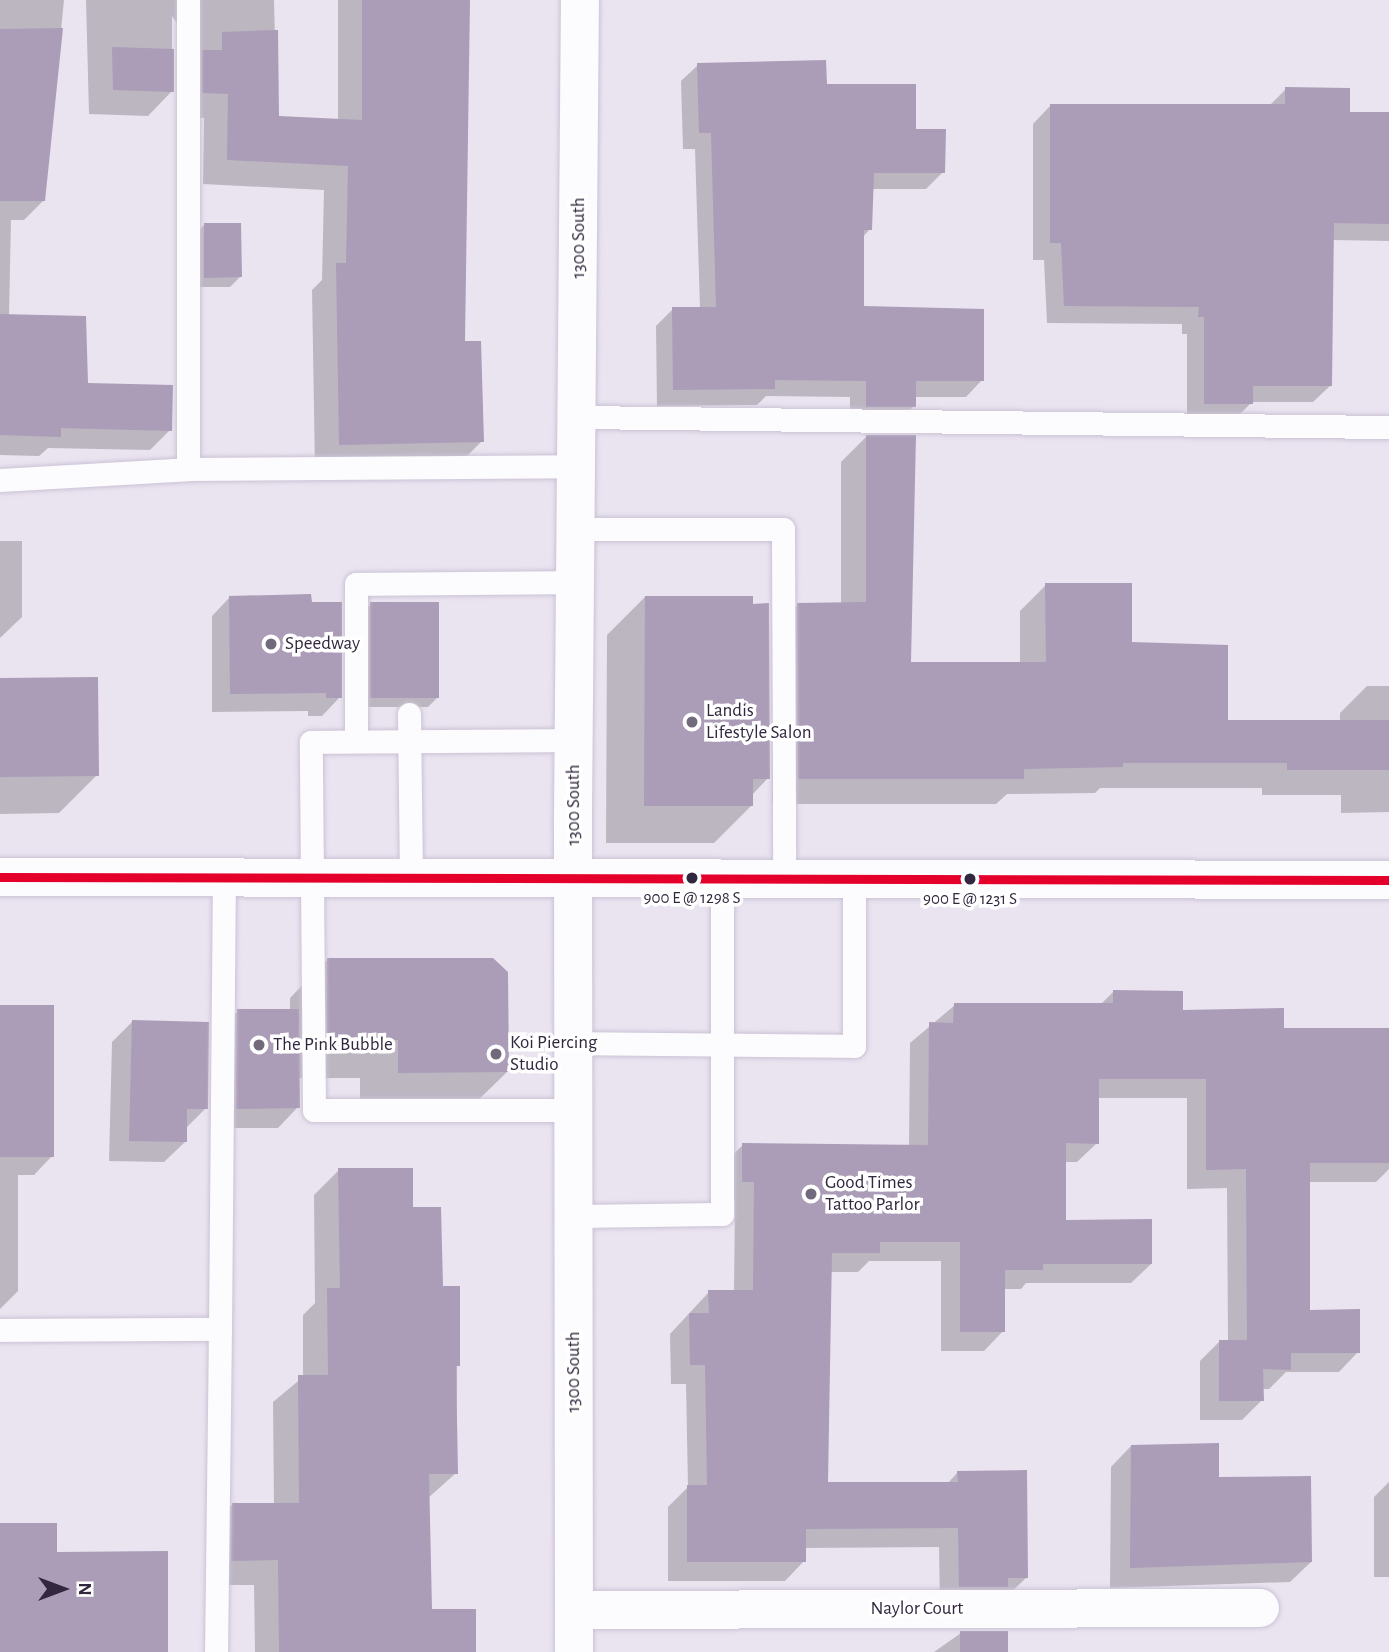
<!DOCTYPE html>
<style>
body{margin:0}
#map{position:relative;width:1389px;height:1652px;overflow:hidden;background:#eae4f1;font-family:"Alegreya Sans",sans-serif}
div>[style]{position:absolute}
.shadow>*{inset:0;background:#0003}
.building>*{inset:0;background:#ab9cb7}
.roads{filter:drop-shadow(0 0 2px #cbc2d4) drop-shadow(0 0 2px #cbc2d4)}
.lane>*{height:23px;margin:-11.5px;padding:0 11.5px;transform-origin:11.5px;border-radius:11.5px;background:#fcfbfd}
.street>*{height:38px;margin:-19px;padding:0 19px;transform-origin:19px;border-radius:19px;background:#fcfbfd}
.secondary>*{height:38px;margin:-19px;padding:0 19px;transform-origin:19px;border-radius:19px;background:#fcfbfd}
.bus-1>*{height:9px;margin:-4.5px;padding:0 4.5px;transform-origin:4.5px;border-radius:4.5px;background:#e4002b}
.dots>*{width:19px;height:19px;translate:-50% -50%;box-sizing:border-box;border:4px solid #fff;border-radius:50%}
span{translate:-50% -50%;white-space:nowrap;text-align:center;line-height:1.15;-webkit-text-stroke:7px #fff;paint-order:stroke}
.bus-label{font-size:17px;color:#32273e}
.street-label{font-size:19px;color:#32273e}
.poi-label{font-size:19px;color:#32273e}
.left{translate:0 -50%;text-align:left}
.north{position:absolute;left:28px;top:1554px;width:70px;height:70px;-webkit-text-stroke:5px #fff;paint-order:stroke;rotate:90deg;font-size:19px;font-weight:700;line-height:28px;text-align:center;color:#32273e}
.north::after{content:'';display:block;margin:auto;width:24px;height:32px;background:#32273e;clip-path:polygon(50% 0,100% 100%,50% 72%,0 100%)}
</style>
<div id="map">
<div class="shadow">
<i style="clip-path:polygon(0 0,64px 0,44px 200px,24px 220px,11px 220px,9px 316px,86px 385px,170px 430px,150px 450px,48px 448px,39px 456px,0 455px)"></i>
<i style="clip-path:polygon(86px 0,274px 0,277px 117px,338px 121px,338px 0,468px 0,463px 343px,482px 441px,457px 466px,315px 469px,312px 290px,322px 280px,324px 190px,203px 184px,204px 118px,178px 117px,178px 25px,172px 16px,172px 91px,148px 116px,89px 114px)"></i>
<i style="clip-path:polygon(698px 65px,825px 86px,915px 130px,943px 172px,926px 189px,872px 189px,870px 229px,862px 238px,862px 308px,982px 380px,966px 397px,914px 397px,914px 406px,897px 423px,850px 423px,850px 397px,766px 396px,757px 405px,657px 406px,656px 326px,673px 309px,700px 309px,695px 149px,683px 149px,681px 81px)"></i>
<i style="clip-path:polygon(1286px 89px,1348px 114px,1389px 114px,1389px 241px,1332px 240px,1331px 385px,1313px 402px,1252px 402px,1233px 421px,1187px 421px,1187px 334px,1182px 334px,1182px 324px,1047px 323px,1044px 260px,1033px 260px,1033px 124px,1050px 106px,1269px 106px)"></i>
<i style="clip-path:polygon(204px 225px,240px 277px,230px 287px,194px 287px,194px 235px)"></i>
<i style="clip-path:polygon(867px 436px,910px 664px,1020px 664px,1020px 611px,1046px 585px,1130px 644px,1226px 721px,1340px 721px,1340px 713px,1367px 686px,1389px 686px,1389px 812px,1341px 813px,1341px 795px,1262px 795px,1262px 788px,1100px 788px,1095px 793px,1007px 794px,996px 804px,772px 804px,772px 631px,798px 605px,841px 604px,841px 462px)"></i>
<i style="clip-path:polygon(0 541px,22px 541px,22px 617px,0 638px)"></i>
<i style="clip-path:polygon(230px 597px,340px 697px,322px 716px,308px 716px,308px 711px,212px 712px,212px 616px)"></i>
<i style="clip-path:polygon(645px 597px,768px 778px,752px 795px,752px 805px,714px 843px,606px 843px,607px 635px)"></i>
<i style="clip-path:polygon(371px 604px,438px 697px,428px 707px,361px 707px,361px 614px)"></i>
<i style="clip-path:polygon(0 680px,97px 775px,59px 813px,0 814px)"></i>
<i style="clip-path:polygon(327px 960px,507px 1072px,469px 1109px,360px 1110px,360px 1078px,298px 1078px,298px 1107px,278px 1128px,216px 1128px,217px 1032px,238px 1011px,290px 1010px,290px 998px)"></i>
<i style="clip-path:polygon(1114px 991px,1181px 1011px,1282px 1030px,1389px 1030px,1389px 1169px,1376px 1182px,1308px 1182px,1308px 1311px,1358px 1352px,1339px 1372px,1286px 1372px,1269px 1389px,1262px 1389px,1262px 1400px,1242px 1420px,1200px 1420px,1200px 1361px,1220px 1341px,1228px 1341px,1227px 1188px,1187px 1189px,1187px 1098px,1097px 1098px,1097px 1143px,1077px 1162px,1064px 1162px,1064px 1222px,1151px 1264px,1131px 1283px,1026px 1283px,1021px 1289px,1003px 1289px,1003px 1331px,984px 1351px,941px 1351px,941px 1261px,869px 1261px,858px 1272px,830px 1272px,826px 1484px,947px 1484px,958px 1472px,1026px 1578px,1006px 1597px,940px 1606px,939px 1547px,804px 1548px,804px 1561px,785px 1581px,668px 1581px,668px 1507px,688px 1487px,686px 1384px,671px 1384px,670px 1334px,709px 1292px,734px 1292px,735px 1201px,723px 1201px,723px 1164px,743px 1145px,909px 1146px,910px 1043px,955px 1005px,1100px 1005px)"></i>
<i style="clip-path:polygon(0 1007px,52px 1156px,34px 1175px,18px 1175px,18px 1291px,0 1309px)"></i>
<i style="clip-path:polygon(132px 1022px,206px 1108px,185px 1129px,185px 1142px,164px 1162px,109px 1161px,112px 1042px)"></i>
<i style="clip-path:polygon(339px 1170px,411px 1208px,441px 1288px,458px 1288px,456px 1473px,428px 1498px,431px 1611px,474px 1652px,255px 1652px,254px 1585px,207px 1585px,207px 1530px,233px 1504px,274px 1505px,273px 1402px,303px 1377px,303px 1315px,315px 1303px,314px 1195px)"></i>
<i style="clip-path:polygon(1131px 1446px,1217px 1478px,1311px 1562px,1290px 1582px,1110px 1588px,1111px 1467px)"></i>
<i style="clip-path:polygon(1389px 1482px,1389px 1577px,1374px 1577px,1374px 1497px)"></i>
<i style="clip-path:polygon(961px 1633px,1006px 1652px,934px 1652px)"></i>
</div>
<div class="building">
<i style="clip-path:polygon(362px 0,470px 0,465px 341px,481px 341px,484px 442px,339px 445px,336px 263px,346px 263px,348px 166px,227px 160px,228px 94px,202px 93px,202px 50px,222px 50px,222px 32px,278px 30px,279px 116px,362px 120px)"></i>
<i style="clip-path:polygon(63px 28px,45px 201px,0 201px,0 29px)"></i>
<i style="clip-path:polygon(112px 47px,174px 49px,174px 92px,113px 90px)"></i>
<i style="clip-path:polygon(826px 60px,827px 84px,916px 84px,916px 129px,946px 129px,945px 173px,874px 173px,872px 230px,864px 230px,864px 306px,984px 309px,984px 381px,916px 381px,916px 407px,866px 407px,866px 381px,775px 380px,775px 389px,673px 390px,672px 307px,716px 307px,711px 133px,699px 133px,697px 63px)"></i>
<i style="clip-path:polygon(1285px 87px,1350px 88px,1350px 112px,1389px 112px,1389px 224px,1334px 223px,1332px 386px,1253px 386px,1253px 404px,1204px 404px,1204px 317px,1198px 317px,1199px 307px,1064px 306px,1061px 243px,1050px 243px,1050px 104px,1285px 104px)"></i>
<i style="clip-path:polygon(204px 223px,241px 223px,242px 277px,204px 278px)"></i>
<i style="clip-path:polygon(0 314px,86px 316px,88px 383px,173px 385px,172px 431px,61px 428px,61px 437px,0 435px)"></i>
<i style="clip-path:polygon(866px 435px,916px 435px,911px 662px,1046px 662px,1045px 583px,1132px 583px,1132px 642px,1228px 645px,1228px 720px,1389px 720px,1389px 770px,1287px 770px,1287px 763px,1123px 763px,1123px 767px,1024px 769px,1024px 779px,798px 779px,797px 603px,866px 602px)"></i>
<i style="clip-path:polygon(311px 594px,312px 602px,342px 602px,342px 698px,326px 698px,326px 693px,230px 694px,229px 596px)"></i>
<i style="clip-path:polygon(645px 596px,753px 596px,753px 604px,769px 603px,770px 779px,753px 779px,753px 806px,644px 806px)"></i>
<i style="clip-path:polygon(370px 602px,439px 602px,439px 698px,370px 698px)"></i>
<i style="clip-path:polygon(98px 677px,99px 776px,0 777px,0 678px)"></i>
<i style="clip-path:polygon(327px 958px,493px 958px,508px 972px,509px 1072px,398px 1073px,398px 1040px,327px 1041px)"></i>
<i style="clip-path:polygon(1113px 990px,1183px 991px,1183px 1010px,1284px 1008px,1284px 1028px,1389px 1028px,1389px 1163px,1310px 1163px,1310px 1310px,1360px 1309px,1360px 1353px,1291px 1353px,1291px 1370px,1263px 1369px,1264px 1401px,1219px 1401px,1219px 1340px,1247px 1340px,1246px 1169px,1206px 1170px,1206px 1079px,1099px 1079px,1099px 1144px,1066px 1143px,1066px 1220px,1152px 1219px,1152px 1264px,1043px 1264px,1043px 1270px,1005px 1270px,1005px 1332px,960px 1332px,960px 1242px,880px 1242px,880px 1253px,832px 1253px,828px 1482px,958px 1482px,957px 1471px,1027px 1470px,1028px 1578px,1008px 1578px,1008px 1587px,959px 1587px,958px 1528px,806px 1529px,806px 1562px,687px 1562px,687px 1485px,707px 1485px,705px 1365px,690px 1365px,689px 1313px,709px 1313px,708px 1290px,753px 1290px,754px 1182px,742px 1182px,742px 1143px,928px 1145px,929px 1022px,953px 1023px,954px 1003px,1113px 1003px)"></i>
<i style="clip-path:polygon(0 1005px,54px 1005px,54px 1157px,0 1157px)"></i>
<i style="clip-path:polygon(237px 1009px,299px 1009px,300px 1108px,236px 1109px)"></i>
<i style="clip-path:polygon(132px 1020px,209px 1022px,208px 1109px,187px 1109px,187px 1142px,129px 1141px)"></i>
<i style="clip-path:polygon(338px 1168px,413px 1168px,413px 1207px,441px 1207px,443px 1286px,460px 1286px,460px 1366px,456px 1366px,458px 1474px,429px 1474px,432px 1609px,476px 1609px,476px 1652px,279px 1652px,278px 1560px,231px 1561px,232px 1503px,299px 1503px,298px 1375px,328px 1375px,327px 1288px,340px 1288px)"></i>
<i style="clip-path:polygon(1219px 1443px,1219px 1477px,1311px 1476px,1312px 1562px,1130px 1568px,1131px 1445px)"></i>
<i style="clip-path:polygon(0 1523px,57px 1523px,57px 1552px,168px 1551px,168px 1652px,0 1652px)"></i>
<i style="clip-path:polygon(960px 1631px,1008px 1631px,1008px 1652px,960px 1652px)"></i>
</div>
<div class="roads">
<div class="lane">
<i style="left:578px;top:417px;width:811px;rotate:0.71deg"></i>
<i style="left:188px;top:469px;width:469px;rotate:-90deg"></i>
<i style="left:0;top:480px;width:188px;rotate:-3.3deg"></i>
<i style="left:188px;top:469px;width:390px;rotate:-0.4deg"></i>
<i style="left:577px;top:529px;width:206px"></i>
<i style="left:783px;top:529px;width:351px;rotate:89.8deg"></i>
<i style="left:409px;top:714px;width:162px;rotate:89.3deg"></i>
<i style="left:356px;top:741px;width:157px;rotate:-90deg"></i>
<i style="left:356px;top:584px;width:220px;rotate:-0.5deg"></i>
<i style="left:573px;top:1043px;width:281px;rotate:0.6deg"></i>
<i style="left:854px;top:1046px;width:166px;rotate:-90deg"></i>
<i style="left:573px;top:1110px;width:259px;rotate:180deg"></i>
<i style="left:314px;top:1110px;width:368px;rotate:-90.5deg"></i>
<i style="left:311px;top:742px;width:263px;rotate:-0.4deg"></i>
<i style="left:573px;top:1216px;width:149px;rotate:-0.8deg"></i>
<i style="left:722px;top:1214px;width:334px;rotate:-90deg"></i>
<i style="left:220px;top:1329px;width:452px;rotate:-89.5deg"></i>
<i style="left:0;top:1330px;width:220px;rotate:-0.3deg"></i>
<i style="left:220px;top:1329px;width:323px;rotate:90.7deg"></i>
</div>
<div class="street">
<i style="left:574px;top:1610px;width:686px;rotate:-0.17deg"></i>
</div>
<div class="secondary">
<i style="left:0;top:877px;width:1389px;rotate:0.12deg"></i>
<i style="left:574px;top:1652px;width:838px;rotate:-90.07deg"></i>
<i style="left:573px;top:814px;width:814px;rotate:-89.51deg"></i>
</div>
</div>
<div class="bus-1">
<i style="left:0;top:877px;width:1389px;rotate:0.12deg"></i>
</div>
<div class="dots">
<i style="left:271px;top:644px;background:#72697d"></i>
<i style="left:692px;top:722px;background:#72697d"></i>
<i style="left:692px;top:878px;background:#32273e"></i>
<i style="left:970px;top:879px;background:#32273e"></i>
<i style="left:259px;top:1045px;background:#72697d"></i>
<i style="left:496px;top:1054px;background:#72697d"></i>
<i style="left:811px;top:1194px;background:#72697d"></i>
</div>
<div class="bus-label">
<span style="left:692px;top:898px">900 E @ 1298 S</span>
<span style="left:970px;top:899px">900 E @ 1231 S</span>
</div>
<div class="street-label">
<span style="left:579px;top:238px;rotate:-90deg">1300 South</span>
<span style="left:574px;top:805px;rotate:-90deg">1300 South</span>
<span style="left:574px;top:1372px;rotate:-90deg">1300 South</span>
<span style="left:917px;top:1609px">Naylor Court</span>
</div>
<div class="poi-label">
<span class="left" style="left:285px;top:644px">Speedway</span>
<span class="left" style="left:706px;top:722px">Landis<br>Lifestyle Salon</span>
<span class="left" style="left:510px;top:1054px">Koi Piercing<br>Studio</span>
<span class="left" style="left:273px;top:1045px">The Pink Bubble</span>
<span class="left" style="left:825px;top:1194px">Good Times<br>Tattoo Parlor</span>
</div>
<div class="north">N</div>
</div>
